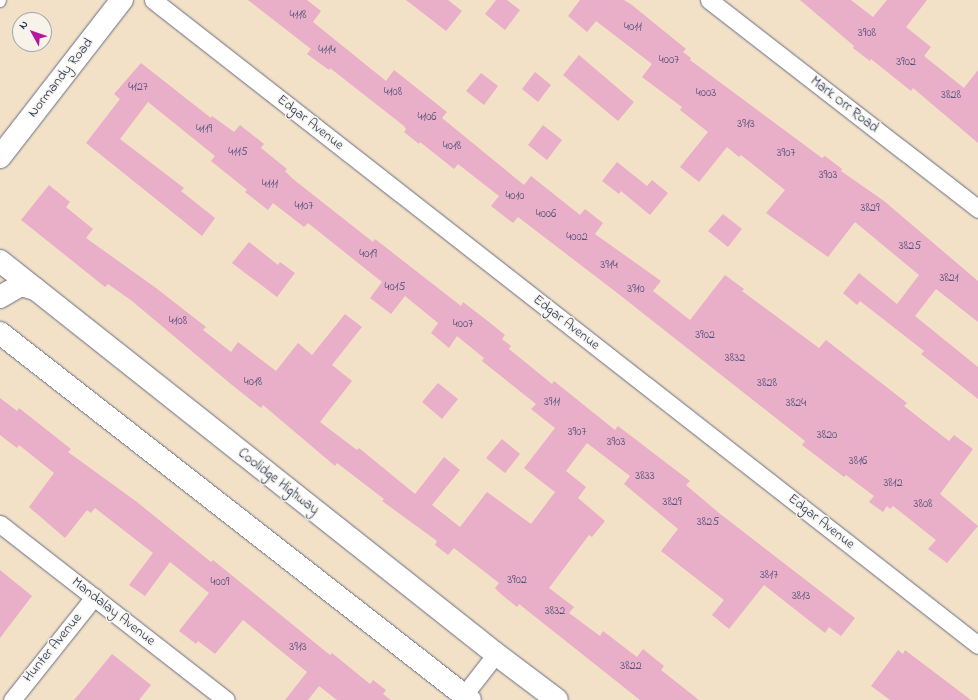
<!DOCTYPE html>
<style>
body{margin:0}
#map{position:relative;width:978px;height:700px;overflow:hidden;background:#f3e1c7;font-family:"Indie Flower",sans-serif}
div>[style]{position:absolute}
.building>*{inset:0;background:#e9aec8}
.roads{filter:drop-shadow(0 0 1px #676d83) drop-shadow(0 0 1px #676d83)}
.lane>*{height:9px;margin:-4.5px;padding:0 4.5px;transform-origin:4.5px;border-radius:4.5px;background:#fff}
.street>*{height:17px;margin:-8.5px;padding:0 8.5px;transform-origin:8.5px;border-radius:8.5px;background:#fff}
.secondary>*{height:22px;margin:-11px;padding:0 11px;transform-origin:11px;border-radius:11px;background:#fff}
span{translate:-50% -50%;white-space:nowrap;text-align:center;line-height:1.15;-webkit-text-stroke:3px #f7f3e8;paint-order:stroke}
.number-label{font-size:12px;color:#4e4f78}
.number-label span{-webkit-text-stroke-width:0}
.street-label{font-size:14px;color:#1b2f5e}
.north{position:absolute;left:12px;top:12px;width:40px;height:40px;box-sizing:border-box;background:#f7f3e8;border:1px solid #9fa5b1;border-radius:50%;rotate:310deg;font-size:11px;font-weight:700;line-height:16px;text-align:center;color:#1b2f5e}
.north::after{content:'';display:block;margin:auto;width:14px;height:18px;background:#b5179e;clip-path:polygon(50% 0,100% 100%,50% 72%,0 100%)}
</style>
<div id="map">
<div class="building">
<i style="clip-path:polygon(248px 0,307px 0,321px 11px,313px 22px,386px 81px,394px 70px,447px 112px,442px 118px,524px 185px,531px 176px,580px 215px,585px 209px,603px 223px,595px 234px,661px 281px,653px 291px,690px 320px,725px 275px,744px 289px,742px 291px,819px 348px,826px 340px,907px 403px,904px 406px,949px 441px,954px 435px,973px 449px,940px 494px,978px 526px,947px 563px,928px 549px,936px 540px,893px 506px,890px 509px,887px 506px,883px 512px,869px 502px,874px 496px,846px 475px,844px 477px,802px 445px,805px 441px,616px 292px,518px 217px,513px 223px,491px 206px,499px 196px,458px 164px,454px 169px,420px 142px,419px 144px,404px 132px,406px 129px,404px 126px,330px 68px,329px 70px,307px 54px,311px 49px)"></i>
<i style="clip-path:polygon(406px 0,448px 0,462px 11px,446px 31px)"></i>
<i style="clip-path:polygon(496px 0,507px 0,520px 10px,505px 30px,485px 14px)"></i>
<i style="clip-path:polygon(580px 0,624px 0,632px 5px,686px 49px,683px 52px,691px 58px,690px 60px,822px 158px,825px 156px,842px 169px,841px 171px,884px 201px,978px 281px,978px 322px,936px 289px,915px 316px,978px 367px,978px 399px,921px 354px,924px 351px,860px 301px,857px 305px,843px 293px,859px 273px,897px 304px,919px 275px,855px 222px,828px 257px,766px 213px,785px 190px,741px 155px,739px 157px,727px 147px,699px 182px,680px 167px,708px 132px,680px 110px,682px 107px,642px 77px,652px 64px,596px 21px,587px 32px,568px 16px)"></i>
<i style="clip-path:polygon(800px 0,851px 0,873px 17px,887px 0,927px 0,906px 27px,931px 47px,924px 56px,964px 88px,978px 70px,978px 143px,913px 88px,911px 91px,871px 59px,870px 61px,853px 48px,854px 46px)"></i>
<i style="clip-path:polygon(579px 55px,634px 102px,618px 121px,563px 75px)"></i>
<i style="clip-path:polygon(141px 63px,211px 118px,212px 116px,234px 132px,240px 125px,264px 144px,261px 148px,287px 169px,285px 171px,293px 179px,373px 242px,375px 239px,461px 306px,463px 302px,489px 322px,505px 335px,502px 339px,511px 346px,509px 349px,552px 384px,554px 381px,615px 430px,618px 426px,690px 481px,686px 485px,719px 513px,855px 618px,841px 636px,829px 627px,825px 633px,764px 585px,729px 629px,712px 615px,724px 600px,661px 551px,678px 529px,624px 484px,630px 476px,587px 443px,566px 471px,586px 487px,578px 498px,605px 521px,592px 537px,589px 535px,549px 588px,574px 607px,569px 613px,600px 636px,603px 631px,637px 657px,643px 649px,664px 666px,661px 670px,699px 700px,640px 700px,519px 604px,517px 607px,502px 595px,495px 588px,499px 583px,454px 548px,448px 555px,435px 545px,437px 541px,382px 501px,384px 499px,337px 463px,335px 466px,263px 405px,261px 408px,232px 385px,132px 301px,108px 284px,105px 287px,30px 227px,21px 220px,49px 185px,70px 202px,66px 207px,93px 229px,86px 238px,156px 288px,206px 327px,203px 330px,231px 352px,238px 342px,276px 371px,298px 343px,312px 355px,345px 314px,362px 327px,332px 365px,352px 381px,320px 422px,357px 450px,359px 448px,415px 494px,444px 457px,460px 470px,432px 505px,460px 527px,487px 492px,531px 524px,555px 492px,524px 468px,555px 428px,531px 409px,536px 404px,482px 361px,484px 358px,457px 336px,449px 348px,431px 333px,438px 323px,405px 296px,391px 314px,370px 298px,382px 282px,308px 223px,304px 227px,273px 203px,268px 210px,245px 192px,247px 190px,211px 161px,215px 156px,148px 102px,120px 139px,184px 188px,181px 191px,215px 218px,202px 236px,86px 143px,120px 99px,114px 94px)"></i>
<i style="clip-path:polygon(535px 72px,551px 85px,538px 102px,522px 89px)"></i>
<i style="clip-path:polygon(481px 73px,498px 86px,484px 105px,466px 91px)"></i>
<i style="clip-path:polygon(543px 125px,562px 140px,547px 160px,528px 145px)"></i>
<i style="clip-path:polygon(617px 162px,647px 186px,652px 180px,668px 193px,650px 215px,621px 191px,619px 194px,602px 181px)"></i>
<i style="clip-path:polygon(723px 214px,742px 229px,728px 247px,708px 231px)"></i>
<i style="clip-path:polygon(249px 242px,278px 265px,280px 262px,295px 273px,277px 297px,232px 263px)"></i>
<i style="clip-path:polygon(438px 383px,458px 399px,442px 419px,422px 402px)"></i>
<i style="clip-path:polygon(0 398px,17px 411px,19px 408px,71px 449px,68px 452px,137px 502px,211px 562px,213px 560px,330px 655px,332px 653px,370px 684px,373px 680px,386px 690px,383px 694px,391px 700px,337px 700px,319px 686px,308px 700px,285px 700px,307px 672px,243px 620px,215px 654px,198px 641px,196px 644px,179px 631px,209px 593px,170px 562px,145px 596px,129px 585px,153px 553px,95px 508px,91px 513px,87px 510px,65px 538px,29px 507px,54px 473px,19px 445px,17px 448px,0 435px)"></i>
<i style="clip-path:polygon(502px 439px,520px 454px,505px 473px,486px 458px)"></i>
<i style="clip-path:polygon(0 570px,32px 596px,0 638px)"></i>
<i style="clip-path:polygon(898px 650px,903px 654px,905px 650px,971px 700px,890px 700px,871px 686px)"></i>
<i style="clip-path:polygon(112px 654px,151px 685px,139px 700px,74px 700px)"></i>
</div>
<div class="roads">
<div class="lane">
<i style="left:0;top:2px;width:2px;rotate:-63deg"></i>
</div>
<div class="street">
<i style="left:153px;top:0;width:1047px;rotate:38.02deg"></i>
<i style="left:709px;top:0;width:341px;rotate:37.8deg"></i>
<i style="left:0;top:524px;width:286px;rotate:37.9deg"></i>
<i style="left:12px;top:700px;width:132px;rotate:-51.5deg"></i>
<i style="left:460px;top:700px;width:58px;rotate:-52deg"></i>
</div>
<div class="secondary">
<i style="left:0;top:157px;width:199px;rotate:-52.2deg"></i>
<i style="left:0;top:261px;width:633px;rotate:38.39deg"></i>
<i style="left:496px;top:654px;width:76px;rotate:37deg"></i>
<i style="left:0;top:297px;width:24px;rotate:-30deg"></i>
<i style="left:21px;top:285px;width:15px;rotate:16deg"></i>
<i style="left:0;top:333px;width:596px;rotate:37.98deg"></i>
</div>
</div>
<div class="number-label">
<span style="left:298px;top:16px">4118</span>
<span style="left:633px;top:28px">4011</span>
<span style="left:867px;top:34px">3908</span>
<span style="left:327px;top:51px">4114</span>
<span style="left:669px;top:61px">4007</span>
<span style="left:906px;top:63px">3902</span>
<span style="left:138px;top:88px">4127</span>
<span style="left:393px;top:93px">4108</span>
<span style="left:706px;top:94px">4003</span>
<span style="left:951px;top:96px">3828</span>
<span style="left:427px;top:118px">4106</span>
<span style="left:746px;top:125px">3913</span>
<span style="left:204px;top:130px">4119</span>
<span style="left:452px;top:147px">4018</span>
<span style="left:238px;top:153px">4115</span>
<span style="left:786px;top:154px">3907</span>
<span style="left:828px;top:176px">3903</span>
<span style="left:270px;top:185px">4111</span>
<span style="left:515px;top:197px">4010</span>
<span style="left:304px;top:207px">4107</span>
<span style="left:870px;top:209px">3829</span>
<span style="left:546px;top:215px">4006</span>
<span style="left:577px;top:238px">4002</span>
<span style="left:910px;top:247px">3825</span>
<span style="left:368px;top:255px">4019</span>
<span style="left:609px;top:266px">3914</span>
<span style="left:949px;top:279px">3821</span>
<span style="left:395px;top:288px">4015</span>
<span style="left:636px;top:290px">3910</span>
<span style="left:178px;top:322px">4108</span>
<span style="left:463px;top:325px">4007</span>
<span style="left:705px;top:336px">3902</span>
<span style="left:735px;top:359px">3832</span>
<span style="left:253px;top:383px">4018</span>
<span style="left:767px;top:384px">3828</span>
<span style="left:552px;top:403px">3911</span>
<span style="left:796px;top:404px">3824</span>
<span style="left:577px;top:433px">3907</span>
<span style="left:827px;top:436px">3820</span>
<span style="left:616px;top:443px">3903</span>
<span style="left:858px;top:462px">3816</span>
<span style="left:645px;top:477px">3833</span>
<span style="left:893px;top:484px">3812</span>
<span style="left:672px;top:503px">3829</span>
<span style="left:923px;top:505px">3808</span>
<span style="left:708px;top:523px">3825</span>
<span style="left:769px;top:576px">3817</span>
<span style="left:517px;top:581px">3902</span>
<span style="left:220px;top:583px">4009</span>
<span style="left:801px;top:597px">3813</span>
<span style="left:555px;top:612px">3832</span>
<span style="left:298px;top:648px">3913</span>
<span style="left:631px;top:667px">3822</span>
</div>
<div class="street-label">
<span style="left:61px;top:78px;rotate:-52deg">Normandy Road</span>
<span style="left:844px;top:105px;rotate:38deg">Mark Orr Road</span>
<span style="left:310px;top:123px;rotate:38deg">Edgar Avenue</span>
<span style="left:566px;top:323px;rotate:38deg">Edgar Avenue</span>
<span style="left:278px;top:482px;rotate:38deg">Coolidge Highway</span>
<span style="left:821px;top:522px;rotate:38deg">Edgar Avenue</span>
<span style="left:113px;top:612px;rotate:38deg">Mandalay Avenue</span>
<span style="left:53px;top:648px;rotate:-51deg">Hunter Avenue</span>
</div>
<div class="north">N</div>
</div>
